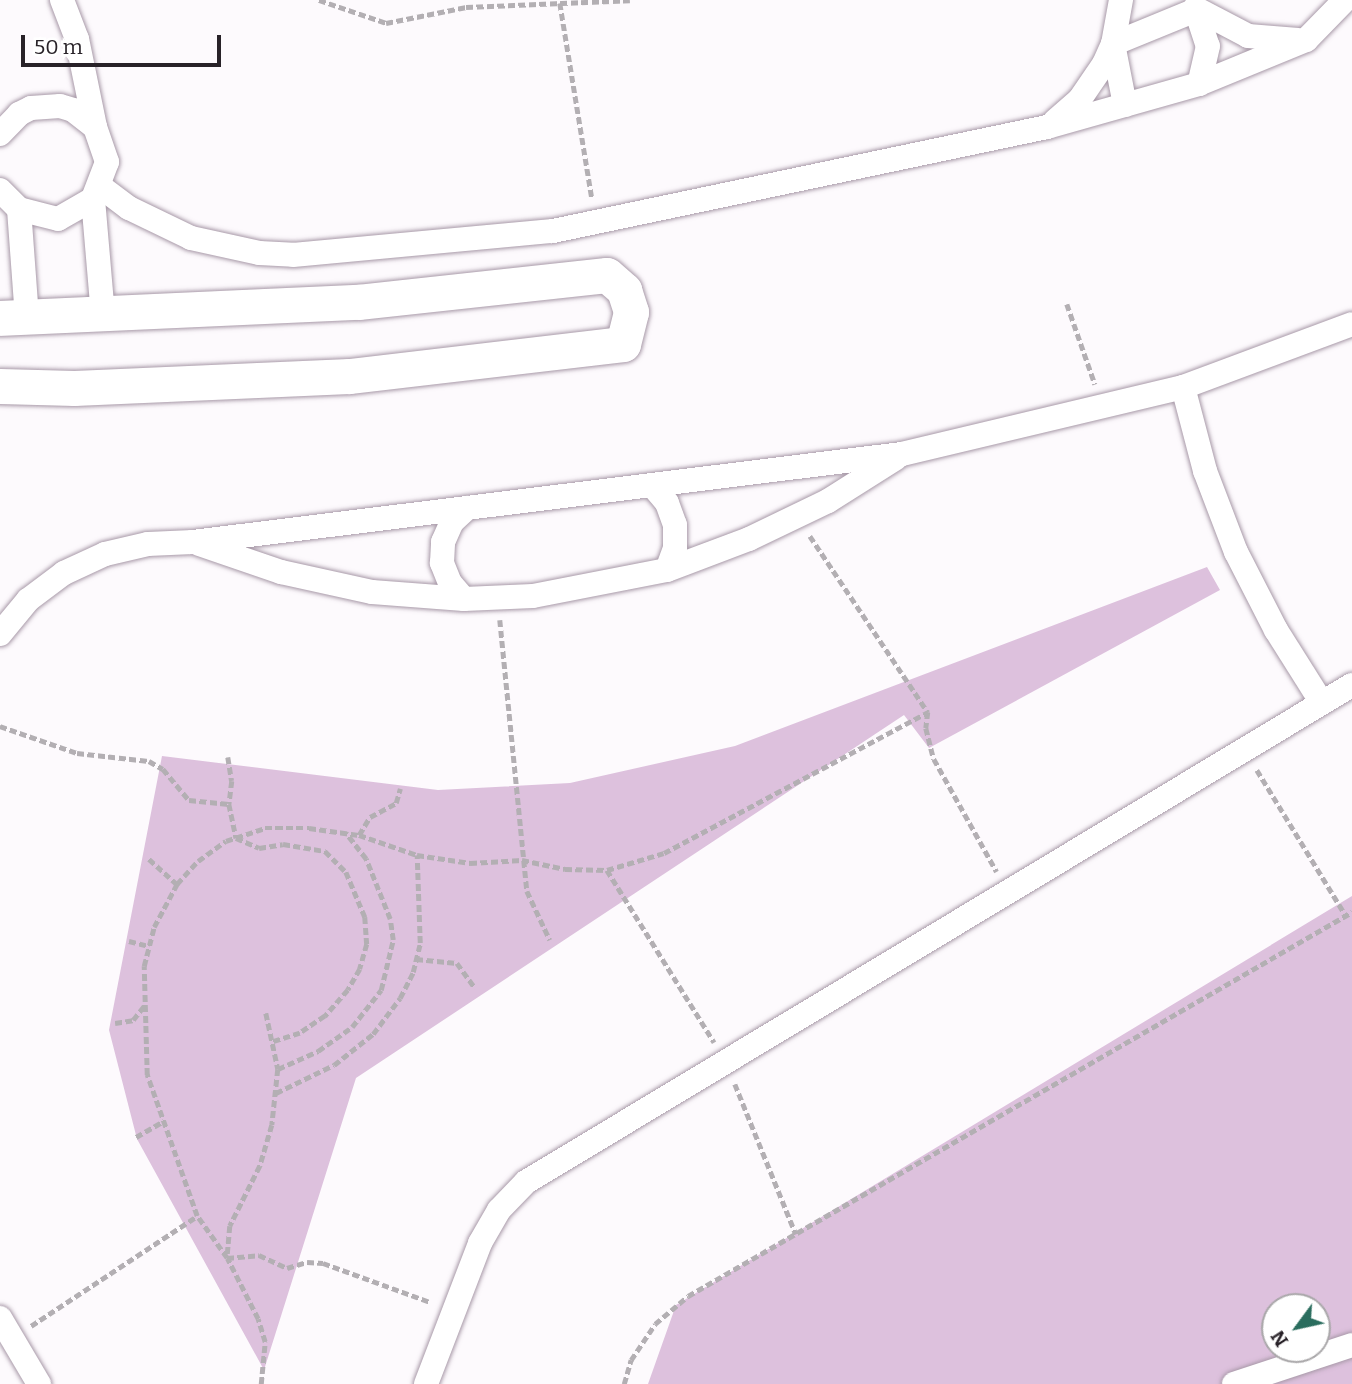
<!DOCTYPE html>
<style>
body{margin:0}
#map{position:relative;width:1352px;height:1384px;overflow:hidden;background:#fdfafd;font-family:Bitter,serif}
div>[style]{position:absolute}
.green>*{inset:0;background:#ddc1dd}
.path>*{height:4.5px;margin-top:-2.25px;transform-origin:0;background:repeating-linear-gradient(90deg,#b3afb3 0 7px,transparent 0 10.5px)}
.roads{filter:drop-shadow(0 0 2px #a899a8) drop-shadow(0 0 2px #a899a8)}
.minor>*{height:24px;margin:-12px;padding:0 12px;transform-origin:12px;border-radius:12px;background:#fff}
.secondary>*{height:35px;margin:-17.5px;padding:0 17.5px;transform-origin:17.5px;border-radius:17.5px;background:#fff}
span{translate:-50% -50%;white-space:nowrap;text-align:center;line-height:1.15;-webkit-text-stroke:5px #fff;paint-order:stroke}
.north{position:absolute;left:1261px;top:1293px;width:70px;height:70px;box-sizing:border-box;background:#fff;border:2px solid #a9a7a9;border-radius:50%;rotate:237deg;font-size:19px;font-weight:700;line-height:28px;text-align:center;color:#282228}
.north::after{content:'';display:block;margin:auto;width:24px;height:32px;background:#2a6d5e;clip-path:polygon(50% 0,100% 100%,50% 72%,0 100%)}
.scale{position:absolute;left:21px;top:35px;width:200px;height:32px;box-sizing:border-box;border:4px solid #282228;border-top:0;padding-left:9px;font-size:21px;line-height:24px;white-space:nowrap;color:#282228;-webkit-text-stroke:5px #fff;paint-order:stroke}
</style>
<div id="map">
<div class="green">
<i style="clip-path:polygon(1207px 567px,1220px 590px,929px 748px,904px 715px,356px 1078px,264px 1370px,137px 1139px,109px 1030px,162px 756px,438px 790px,570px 783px,735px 746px)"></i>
<i style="clip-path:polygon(evenodd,1352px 896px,1352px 1384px,648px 1384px,676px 1305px,1352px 896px,1275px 1307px,1317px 1307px,1317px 1349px,1275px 1349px,1275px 1307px)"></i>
</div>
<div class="path">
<i style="left:319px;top:0;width:71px;rotate:18.9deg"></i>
<i style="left:386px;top:23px;width:82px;rotate:-11.3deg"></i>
<i style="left:466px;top:7px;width:164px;rotate:-2.4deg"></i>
<i style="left:560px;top:3px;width:199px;rotate:80.7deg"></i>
<i style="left:1067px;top:304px;width:85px;rotate:70.7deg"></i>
<i style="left:810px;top:536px;width:212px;rotate:56.2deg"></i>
<i style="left:928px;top:712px;width:16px;rotate:97deg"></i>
<i style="left:926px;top:728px;width:32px;rotate:76deg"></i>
<i style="left:934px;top:759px;width:129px;rotate:60.9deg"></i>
<i style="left:500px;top:620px;width:272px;rotate:84.3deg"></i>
<i style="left:527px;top:891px;width:54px;rotate:64.9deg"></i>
<i style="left:0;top:726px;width:82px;rotate:19.3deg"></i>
<i style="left:77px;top:753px;width:72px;rotate:6.3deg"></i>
<i style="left:149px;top:761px;width:16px;rotate:30deg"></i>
<i style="left:163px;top:769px;width:40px;rotate:50deg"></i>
<i style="left:189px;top:800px;width:40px;rotate:5.7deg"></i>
<i style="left:228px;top:757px;width:24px;rotate:81deg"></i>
<i style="left:232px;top:781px;width:23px;rotate:97deg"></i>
<i style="left:229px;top:804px;width:35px;rotate:78deg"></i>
<i style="left:236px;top:838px;width:25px;rotate:23deg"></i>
<i style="left:259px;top:848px;width:24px;rotate:-9deg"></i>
<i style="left:283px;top:844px;width:43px;rotate:9.5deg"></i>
<i style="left:325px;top:851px;width:30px;rotate:45deg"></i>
<i style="left:346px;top:872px;width:49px;rotate:67.1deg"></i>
<i style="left:365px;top:917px;width:27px;rotate:86deg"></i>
<i style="left:367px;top:944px;width:26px;rotate:106deg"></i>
<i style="left:360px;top:969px;width:24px;rotate:120deg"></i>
<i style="left:348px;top:990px;width:35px;rotate:131deg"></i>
<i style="left:325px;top:1016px;width:30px;rotate:146deg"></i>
<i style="left:300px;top:1033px;width:29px;rotate:162deg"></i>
<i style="left:1257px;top:770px;width:171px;rotate:58.6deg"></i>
<i style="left:359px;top:835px;width:21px;rotate:-59deg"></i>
<i style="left:370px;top:817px;width:30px;rotate:-28deg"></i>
<i style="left:396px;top:803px;width:15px;rotate:-74deg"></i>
<i style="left:149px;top:859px;width:38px;rotate:42deg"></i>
<i style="left:607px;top:870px;width:203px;rotate:58.1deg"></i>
<i style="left:129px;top:941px;width:21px;rotate:14deg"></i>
<i style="left:416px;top:959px;width:41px;rotate:5.6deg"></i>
<i style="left:457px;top:963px;width:31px;rotate:54deg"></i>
<i style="left:266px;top:1013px;width:57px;rotate:77.9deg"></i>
<i style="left:278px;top:1069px;width:56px;rotate:96.1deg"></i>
<i style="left:272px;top:1125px;width:43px;rotate:106.3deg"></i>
<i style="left:260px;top:1166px;width:67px;rotate:116.6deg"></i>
<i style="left:230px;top:1226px;width:32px;rotate:95deg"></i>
<i style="left:227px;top:1258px;width:32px;rotate:-5deg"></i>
<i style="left:259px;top:1255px;width:31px;rotate:25deg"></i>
<i style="left:287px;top:1268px;width:21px;rotate:-17deg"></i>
<i style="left:307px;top:1262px;width:16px;rotate:4deg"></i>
<i style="left:323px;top:1263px;width:114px;rotate:20deg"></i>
<i style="left:115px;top:1023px;width:18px;rotate:-9deg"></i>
<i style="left:133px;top:1020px;width:18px;rotate:-52deg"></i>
<i style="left:278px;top:1069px;width:44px;rotate:-24.2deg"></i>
<i style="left:318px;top:1051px;width:42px;rotate:-35.2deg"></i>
<i style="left:352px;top:1027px;width:47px;rotate:-51.9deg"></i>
<i style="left:381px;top:990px;width:51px;rotate:-76.5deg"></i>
<i style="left:393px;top:940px;width:21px;rotate:-98deg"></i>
<i style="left:390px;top:919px;width:65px;rotate:-111.8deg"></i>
<i style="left:366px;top:859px;width:33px;rotate:-128deg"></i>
<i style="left:735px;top:1084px;width:162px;rotate:67.9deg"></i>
<i style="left:276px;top:1093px;width:64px;rotate:-25.8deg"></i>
<i style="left:334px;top:1065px;width:50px;rotate:-38.5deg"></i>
<i style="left:373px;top:1034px;width:45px;rotate:-53.1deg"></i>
<i style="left:400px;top:998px;width:29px;rotate:-63deg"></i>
<i style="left:413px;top:972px;width:30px;rotate:-76deg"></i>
<i style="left:420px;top:943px;width:88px;rotate:-92deg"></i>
<i style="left:136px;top:1137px;width:32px;rotate:-30deg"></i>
<i style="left:31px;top:1326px;width:199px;rotate:-33.5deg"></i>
<i style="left:261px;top:1384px;width:42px;rotate:-84.6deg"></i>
<i style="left:265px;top:1342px;width:24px;rotate:-107deg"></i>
<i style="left:258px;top:1319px;width:68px;rotate:-116.9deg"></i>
<i style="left:227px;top:1258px;width:52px;rotate:-125.5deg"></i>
<i style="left:197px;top:1216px;width:150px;rotate:-109.5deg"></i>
<i style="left:147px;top:1075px;width:109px;rotate:-91.6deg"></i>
<i style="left:144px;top:966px;width:40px;rotate:-75.6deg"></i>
<i style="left:154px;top:927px;width:49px;rotate:-61.9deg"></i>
<i style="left:177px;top:884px;width:31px;rotate:-48deg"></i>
<i style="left:198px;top:861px;width:34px;rotate:-36deg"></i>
<i style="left:226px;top:841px;width:41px;rotate:-18.4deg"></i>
<i style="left:265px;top:828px;width:44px"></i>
<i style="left:309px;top:828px;width:50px;rotate:8deg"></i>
<i style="left:359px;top:835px;width:61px;rotate:19deg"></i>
<i style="left:417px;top:855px;width:54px;rotate:8.6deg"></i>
<i style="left:470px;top:863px;width:52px;rotate:-3.3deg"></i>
<i style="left:522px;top:860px;width:44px;rotate:11.8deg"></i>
<i style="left:565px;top:869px;width:42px;rotate:1.4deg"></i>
<i style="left:607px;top:870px;width:59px;rotate:-16.6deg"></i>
<i style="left:664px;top:853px;width:299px;rotate:-28.1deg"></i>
<i style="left:624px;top:1384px;width:25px;rotate:-74deg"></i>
<i style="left:631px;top:1360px;width:43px;rotate:-56.3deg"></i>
<i style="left:655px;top:1324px;width:43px;rotate:-40.3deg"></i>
<i style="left:688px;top:1296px;width:767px;rotate:-30.04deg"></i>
</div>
<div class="roads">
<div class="minor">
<i style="left:62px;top:0;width:42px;rotate:69deg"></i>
<i style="left:77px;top:39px;width:90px;rotate:78.4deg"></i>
<i style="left:1195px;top:8px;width:60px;rotate:27.8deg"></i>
<i style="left:1248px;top:36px;width:50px;rotate:4.6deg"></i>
<i style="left:1125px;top:105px;width:62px;rotate:-101.1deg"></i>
<i style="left:1113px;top:44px;width:90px;rotate:-22.3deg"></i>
<i style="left:1196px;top:10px;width:38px;rotate:72deg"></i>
<i style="left:1208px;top:46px;width:39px;rotate:103deg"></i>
<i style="left:1055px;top:121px;width:33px;rotate:-41deg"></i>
<i style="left:1080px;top:99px;width:42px;rotate:-55.6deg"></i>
<i style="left:1104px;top:64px;width:22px;rotate:-66deg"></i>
<i style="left:1113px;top:44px;width:45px;rotate:-79.7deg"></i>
<i style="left:0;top:134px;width:28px;rotate:-46deg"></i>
<i style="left:19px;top:114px;width:13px;rotate:-27deg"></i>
<i style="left:31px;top:108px;width:29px;rotate:-4deg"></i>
<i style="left:60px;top:106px;width:14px;rotate:17deg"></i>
<i style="left:73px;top:110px;width:28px;rotate:38deg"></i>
<i style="left:95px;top:127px;width:37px;rotate:71deg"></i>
<i style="left:107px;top:162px;width:40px;rotate:111deg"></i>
<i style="left:93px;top:199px;width:40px;rotate:150.3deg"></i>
<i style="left:58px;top:219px;width:40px;rotate:-165.6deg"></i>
<i style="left:19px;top:209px;width:27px;rotate:-135deg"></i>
<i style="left:101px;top:187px;width:35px;rotate:37deg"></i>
<i style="left:129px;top:208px;width:69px;rotate:25.8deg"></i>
<i style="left:191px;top:238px;width:70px;rotate:12.4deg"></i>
<i style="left:259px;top:253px;width:34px;rotate:3deg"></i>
<i style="left:293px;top:255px;width:261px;rotate:-5.3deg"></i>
<i style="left:553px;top:231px;width:505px;rotate:-11.89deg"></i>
<i style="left:1047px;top:127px;width:158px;rotate:-15.8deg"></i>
<i style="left:1199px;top:84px;width:116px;rotate:-22.4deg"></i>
<i style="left:1306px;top:40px;width:56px;rotate:-45.7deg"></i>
<i style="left:93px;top:199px;width:116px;rotate:85.1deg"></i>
<i style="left:19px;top:209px;width:109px;rotate:85.8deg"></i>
<i style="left:1183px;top:387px;width:87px;rotate:75.3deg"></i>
<i style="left:1205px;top:471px;width:87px;rotate:69.1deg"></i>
<i style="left:1236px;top:552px;width:88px;rotate:62.9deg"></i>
<i style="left:1276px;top:630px;width:86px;rotate:57.8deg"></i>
<i style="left:652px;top:485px;width:23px;rotate:50deg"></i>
<i style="left:667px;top:503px;width:23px;rotate:70deg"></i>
<i style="left:675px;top:525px;width:23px;rotate:90deg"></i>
<i style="left:675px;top:548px;width:23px;rotate:110deg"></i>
<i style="left:199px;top:544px;width:87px;rotate:18.9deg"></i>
<i style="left:281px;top:572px;width:93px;rotate:12.4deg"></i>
<i style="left:372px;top:592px;width:92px;rotate:4.4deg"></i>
<i style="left:464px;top:599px;width:69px;rotate:-2.5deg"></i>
<i style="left:533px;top:596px;width:136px;rotate:-11deg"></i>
<i style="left:667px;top:570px;width:88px;rotate:-20.7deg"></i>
<i style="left:749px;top:539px;width:88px;rotate:-25.7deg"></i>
<i style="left:828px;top:501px;width:80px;rotate:-32.3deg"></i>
<i style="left:464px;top:599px;width:21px;rotate:-131deg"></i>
<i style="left:450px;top:583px;width:22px;rotate:-112deg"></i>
<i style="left:442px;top:563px;width:21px;rotate:-87deg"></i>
<i style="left:443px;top:542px;width:22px;rotate:-66deg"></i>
<i style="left:452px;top:522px;width:21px;rotate:-43deg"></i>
<i style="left:0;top:634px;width:44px;rotate:-50.5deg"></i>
<i style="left:28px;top:600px;width:45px;rotate:-36.9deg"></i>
<i style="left:64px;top:573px;width:45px;rotate:-24.9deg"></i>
<i style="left:105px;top:554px;width:44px;rotate:-13.1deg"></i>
<i style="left:148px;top:544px;width:45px;rotate:-2.5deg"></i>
<i style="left:193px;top:542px;width:714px;rotate:-7.08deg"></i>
<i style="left:902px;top:454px;width:289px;rotate:-13.4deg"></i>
<i style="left:1183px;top:387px;width:180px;rotate:-20.4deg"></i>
<i style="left:0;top:1318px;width:77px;rotate:59.4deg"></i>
<i style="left:426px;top:1384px;width:151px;rotate:-69deg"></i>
<i style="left:480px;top:1243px;width:38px;rotate:-60deg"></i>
<i style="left:499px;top:1210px;width:39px;rotate:-46deg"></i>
<i style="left:526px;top:1182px;width:964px;rotate:-31.04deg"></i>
<i style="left:1234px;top:1384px;width:124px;rotate:-18.3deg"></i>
</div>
<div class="secondary">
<i style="left:0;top:318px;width:358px;rotate:-2.6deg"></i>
<i style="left:358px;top:302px;width:250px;rotate:-6.2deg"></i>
<i style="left:607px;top:275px;width:23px;rotate:41deg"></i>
<i style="left:624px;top:290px;width:23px;rotate:72deg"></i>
<i style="left:631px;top:312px;width:33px;rotate:104deg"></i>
<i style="left:623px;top:344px;width:276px;rotate:173.3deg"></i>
<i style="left:349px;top:376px;width:275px;rotate:177.5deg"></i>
<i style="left:74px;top:388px;width:74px;rotate:-178.5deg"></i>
</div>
</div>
<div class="north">N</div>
<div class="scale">50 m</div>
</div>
